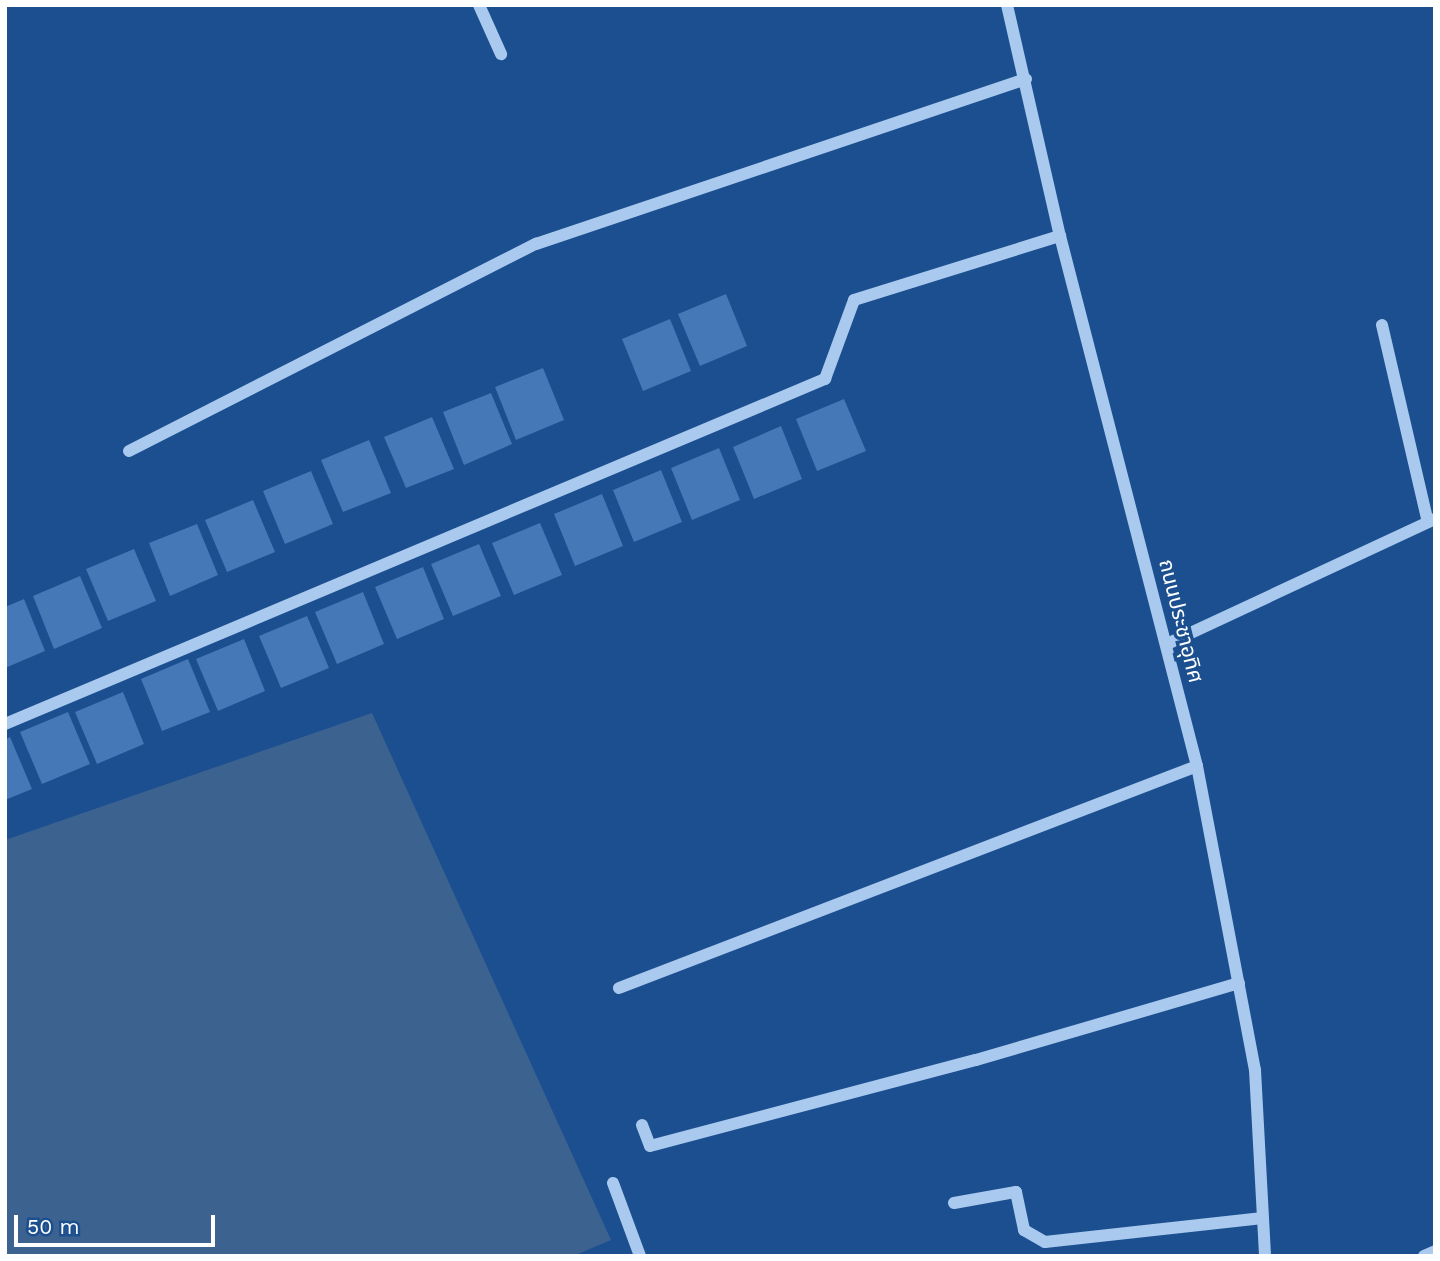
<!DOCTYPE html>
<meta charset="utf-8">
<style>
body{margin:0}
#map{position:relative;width:1440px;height:1261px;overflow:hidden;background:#1b4f8f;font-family:"Work Sans","Noto Sans Thai",sans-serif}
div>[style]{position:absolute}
.water>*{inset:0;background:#3c6290}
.building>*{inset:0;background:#4478b7}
.minor>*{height:12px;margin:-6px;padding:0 6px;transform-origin:6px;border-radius:6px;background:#a9c9ee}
span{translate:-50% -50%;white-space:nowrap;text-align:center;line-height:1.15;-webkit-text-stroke:7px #1b4f8f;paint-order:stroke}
.street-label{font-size:21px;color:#fff}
.frame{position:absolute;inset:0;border:7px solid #fff;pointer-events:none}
.scale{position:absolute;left:14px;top:1215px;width:201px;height:32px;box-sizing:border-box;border:4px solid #fff;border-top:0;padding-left:9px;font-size:21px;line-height:24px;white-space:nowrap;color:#fff;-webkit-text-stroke:5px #1b4f8f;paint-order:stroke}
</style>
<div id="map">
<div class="water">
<i style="clip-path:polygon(372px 713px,611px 1240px,573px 1256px,5px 1256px,5px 840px)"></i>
</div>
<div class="building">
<i style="clip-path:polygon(726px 294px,747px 346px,700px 366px,678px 314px)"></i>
<i style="clip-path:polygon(670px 319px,691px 371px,643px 391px,622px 339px)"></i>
<i style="clip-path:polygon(543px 368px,564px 420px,516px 440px,495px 387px)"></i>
<i style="clip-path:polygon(491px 393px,512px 444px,464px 465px,443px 412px)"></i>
<i style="clip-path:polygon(844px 399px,866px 451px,817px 471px,796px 419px)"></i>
<i style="clip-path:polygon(432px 417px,454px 469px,406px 488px,384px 437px)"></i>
<i style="clip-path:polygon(781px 426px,802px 479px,754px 499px,733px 447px)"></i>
<i style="clip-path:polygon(369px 440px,391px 493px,343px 512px,321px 460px)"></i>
<i style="clip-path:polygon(719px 448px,740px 500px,692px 520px,671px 468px)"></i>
<i style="clip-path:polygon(661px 470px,682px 522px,634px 542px,613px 490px)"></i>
<i style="clip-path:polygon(311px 471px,333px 524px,285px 544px,263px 491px)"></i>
<i style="clip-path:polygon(602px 494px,623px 546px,575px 566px,554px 514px)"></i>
<i style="clip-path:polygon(253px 500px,275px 552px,227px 572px,205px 520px)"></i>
<i style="clip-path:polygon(540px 523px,562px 575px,514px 595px,492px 543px)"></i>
<i style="clip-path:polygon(197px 524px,218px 575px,170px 596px,149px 543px)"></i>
<i style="clip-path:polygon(479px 544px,501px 596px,453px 616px,431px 564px)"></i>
<i style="clip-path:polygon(134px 549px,156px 601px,108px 621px,86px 569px)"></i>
<i style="clip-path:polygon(423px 567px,444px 619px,397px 639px,375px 587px)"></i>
<i style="clip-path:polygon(80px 576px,102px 628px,54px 649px,33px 596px)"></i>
<i style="clip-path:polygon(363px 592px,384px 644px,337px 664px,315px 612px)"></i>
<i style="clip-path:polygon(24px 599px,45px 651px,5px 668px,5px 607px)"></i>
<i style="clip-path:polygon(307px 616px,329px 668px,281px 688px,259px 636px)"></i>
<i style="clip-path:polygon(244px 639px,265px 691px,218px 711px,196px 659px)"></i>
<i style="clip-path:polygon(188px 659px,210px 712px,162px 731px,141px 679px)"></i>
<i style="clip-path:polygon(123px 692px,144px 744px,97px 764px,75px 712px)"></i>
<i style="clip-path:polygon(68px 712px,90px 764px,42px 784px,20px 732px)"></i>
<i style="clip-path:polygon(10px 737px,32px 789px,5px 800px,5px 740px)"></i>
</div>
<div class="minor">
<i style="left:479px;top:5px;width:54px;rotate:65.8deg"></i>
<i style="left:1007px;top:5px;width:237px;rotate:77.1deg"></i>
<i style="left:1060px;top:236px;width:547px;rotate:75.51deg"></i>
<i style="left:1197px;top:766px;width:309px;rotate:79.2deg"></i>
<i style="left:1255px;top:1070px;width:186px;rotate:86.9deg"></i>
<i style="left:1382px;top:325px;width:202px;rotate:76.9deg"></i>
<i style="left:129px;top:451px;width:457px;rotate:-27deg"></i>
<i style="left:536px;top:244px;width:517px;rotate:-18.61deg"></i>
<i style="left:1167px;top:644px;width:296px;rotate:-25deg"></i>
<i style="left:5px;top:724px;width:890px;rotate:-22.82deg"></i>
<i style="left:825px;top:379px;width:84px;rotate:-69.8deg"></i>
<i style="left:854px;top:300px;width:216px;rotate:-17.3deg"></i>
<i style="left:619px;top:988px;width:619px;rotate:-21.01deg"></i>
<i style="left:642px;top:1125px;width:22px;rotate:69deg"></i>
<i style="left:650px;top:1146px;width:337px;rotate:-14.8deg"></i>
<i style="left:976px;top:1060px;width:274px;rotate:-16.3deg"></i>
<i style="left:613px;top:1183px;width:78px;rotate:69.7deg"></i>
<i style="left:954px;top:1203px;width:63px;rotate:-10.1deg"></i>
<i style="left:1016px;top:1192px;width:39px;rotate:78deg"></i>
<i style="left:1024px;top:1230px;width:24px;rotate:30deg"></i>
<i style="left:1045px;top:1242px;width:219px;rotate:-6.3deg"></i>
<i style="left:1424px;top:1256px;width:12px;rotate:-24deg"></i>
</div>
<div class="street-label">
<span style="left:1181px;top:621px;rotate:76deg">ถนนประชาอุทิศ</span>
</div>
<div class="frame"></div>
<div class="scale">50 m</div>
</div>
